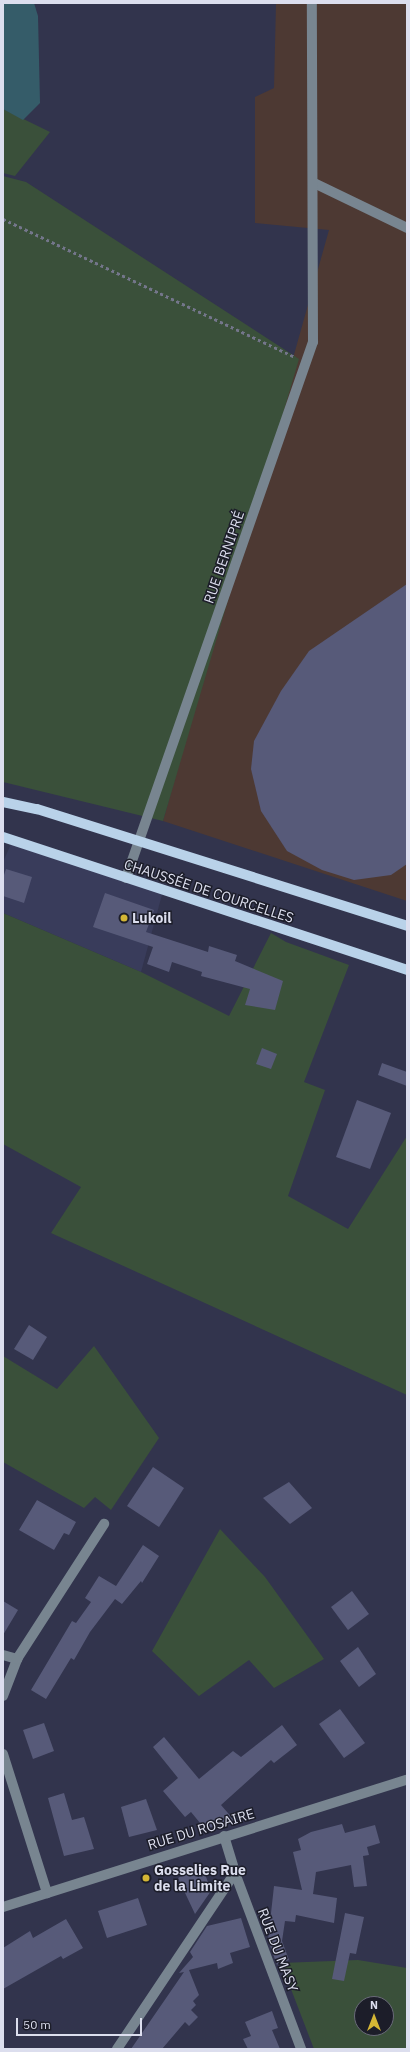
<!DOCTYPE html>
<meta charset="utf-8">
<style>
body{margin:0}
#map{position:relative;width:410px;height:2052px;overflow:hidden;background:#32344d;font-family:"IBM Plex Sans",sans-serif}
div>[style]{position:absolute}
.built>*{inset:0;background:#393c5b}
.industrial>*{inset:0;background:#4d3933}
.green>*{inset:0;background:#3a503a}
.water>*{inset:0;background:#355c69}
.building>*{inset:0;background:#575a79}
.path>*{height:2.5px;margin-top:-1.25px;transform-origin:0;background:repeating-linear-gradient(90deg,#74768b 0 3px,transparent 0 6px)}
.minor>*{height:10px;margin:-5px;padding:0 5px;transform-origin:5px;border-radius:5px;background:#788590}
.major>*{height:10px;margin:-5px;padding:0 5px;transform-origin:5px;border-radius:5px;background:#b9d2e9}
.dots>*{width:11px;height:11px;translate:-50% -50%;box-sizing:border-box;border:2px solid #1c1d29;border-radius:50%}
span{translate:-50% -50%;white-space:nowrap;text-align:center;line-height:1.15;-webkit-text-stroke:3px #1c1d29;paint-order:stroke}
.street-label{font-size:14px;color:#dcdeee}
.poi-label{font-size:14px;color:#dcdeee;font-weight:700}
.left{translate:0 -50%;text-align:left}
.frame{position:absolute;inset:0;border:4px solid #dcdeee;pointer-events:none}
.north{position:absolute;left:354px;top:1996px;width:40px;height:40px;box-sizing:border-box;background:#1c1d29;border:1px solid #696a78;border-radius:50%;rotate:0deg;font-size:11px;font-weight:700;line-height:16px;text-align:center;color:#dcdeee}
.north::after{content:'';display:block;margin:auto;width:14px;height:18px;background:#d4b635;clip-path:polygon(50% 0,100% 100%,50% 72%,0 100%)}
.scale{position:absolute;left:16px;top:2018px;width:126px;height:18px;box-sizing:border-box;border:2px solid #dcdeee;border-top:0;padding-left:5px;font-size:12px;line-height:14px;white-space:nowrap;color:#dcdeee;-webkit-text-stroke:3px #1c1d29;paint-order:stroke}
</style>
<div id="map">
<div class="built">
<i style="clip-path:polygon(11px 844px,163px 891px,141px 972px,3px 913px,3px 862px)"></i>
</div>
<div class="industrial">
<i style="clip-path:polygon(276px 3px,407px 3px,407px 901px,163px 821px,329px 230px,255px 223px,255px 97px,274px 88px)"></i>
</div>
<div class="green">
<i style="clip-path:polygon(3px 109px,50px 132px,15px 176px,3px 173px)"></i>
<i style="clip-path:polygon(3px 176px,26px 182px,299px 359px,163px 821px,3px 782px)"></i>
<i style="clip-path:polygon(3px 913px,141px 972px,229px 1016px,271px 933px,286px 942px,349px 965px,304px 1082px,325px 1090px,288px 1196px,348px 1229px,407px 1136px,407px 1395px,51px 1233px,81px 1187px,3px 1144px)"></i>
<i style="clip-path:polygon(94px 1346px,159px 1438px,111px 1510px,95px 1497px,84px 1508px,3px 1462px,3px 1356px,57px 1389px)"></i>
<i style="clip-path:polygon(220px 1529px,265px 1577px,324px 1659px,274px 1688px,249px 1660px,199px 1696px,152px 1651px)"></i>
<i style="clip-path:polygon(evenodd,358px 1960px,407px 1968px,407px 2049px,314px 2049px,281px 1963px,358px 1960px,362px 2004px,386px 2004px,386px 2028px,362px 2028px,362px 2004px)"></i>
</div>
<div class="water">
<i style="clip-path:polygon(3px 3px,34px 3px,38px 16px,40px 103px,23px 120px,3px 109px)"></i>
</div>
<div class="building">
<i style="clip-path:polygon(407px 584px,407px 864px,391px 875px,354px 880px,322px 870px,287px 851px,261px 811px,251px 769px,254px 741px,281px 691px,309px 651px)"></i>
<i style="clip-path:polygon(6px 869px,32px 877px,24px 903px,3px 896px,3px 878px)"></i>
<i style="clip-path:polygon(105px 893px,154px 910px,146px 932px,208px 952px,209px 946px,237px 955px,235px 961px,283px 981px,275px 1010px,245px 1005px,250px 989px,201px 976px,202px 972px,172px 962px,169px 972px,147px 964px,153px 947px,93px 927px)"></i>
<i style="clip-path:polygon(262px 1048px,277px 1054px,271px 1069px,256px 1064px)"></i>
<i style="clip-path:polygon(382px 1063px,407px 1072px,407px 1086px,378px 1075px)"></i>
<i style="clip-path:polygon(357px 1100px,391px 1113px,370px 1169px,336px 1157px)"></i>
<i style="clip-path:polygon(29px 1325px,47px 1337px,33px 1360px,14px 1349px)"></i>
<i style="clip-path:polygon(153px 1467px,184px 1488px,159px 1527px,127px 1506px)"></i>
<i style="clip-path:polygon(289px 1482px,312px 1508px,290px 1524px,263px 1498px)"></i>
<i style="clip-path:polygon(37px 1500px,76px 1522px,69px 1535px,64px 1533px,54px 1550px,19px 1530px)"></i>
<i style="clip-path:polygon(143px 1545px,159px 1556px,142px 1583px,141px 1581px,122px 1604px,115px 1599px,90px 1632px,74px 1660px,71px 1658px,46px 1699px,31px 1690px,72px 1621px,76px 1623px,91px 1602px,85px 1598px,99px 1576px,116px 1586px)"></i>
<i style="clip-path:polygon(352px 1591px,369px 1614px,348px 1630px,331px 1607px)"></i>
<i style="clip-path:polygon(3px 1601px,18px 1610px,3px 1635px)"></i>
<i style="clip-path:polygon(358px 1647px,376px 1674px,359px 1687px,340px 1661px)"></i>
<i style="clip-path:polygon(340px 1709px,365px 1743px,344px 1758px,319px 1724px)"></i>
<i style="clip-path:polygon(44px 1723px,54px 1751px,33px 1759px,23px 1730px)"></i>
<i style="clip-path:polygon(282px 1725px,297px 1745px,274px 1763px,271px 1760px,221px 1805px,234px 1820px,205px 1829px,191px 1812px,185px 1817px,163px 1791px,178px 1778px,153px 1747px,164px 1737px,199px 1779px,233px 1751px,241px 1757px)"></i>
<i style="clip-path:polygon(64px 1793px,72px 1820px,84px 1817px,94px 1849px,64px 1856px,48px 1798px)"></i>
<i style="clip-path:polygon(146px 1799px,157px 1830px,129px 1837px,121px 1807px)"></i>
<i style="clip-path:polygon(342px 1824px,345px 1833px,375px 1825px,380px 1843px,367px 1847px,369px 1855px,363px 1856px,367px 1886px,354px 1887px,351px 1865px,316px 1872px,313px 1894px,337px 1898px,334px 1923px,296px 1915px,295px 1922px,285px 1921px,282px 1941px,289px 1960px,277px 1965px,268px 1940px,274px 1886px,302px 1890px,293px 1852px,301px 1850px,298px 1839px,311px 1832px)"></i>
<i style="clip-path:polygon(198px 1867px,200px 1873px,204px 1871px,211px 1891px,195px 1914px,178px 1878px)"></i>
<i style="clip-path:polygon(138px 1898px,147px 1925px,107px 1938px,98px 1911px)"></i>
<i style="clip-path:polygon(345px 1913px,364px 1917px,356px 1954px,350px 1953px,344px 1981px,332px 1979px)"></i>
<i style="clip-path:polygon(241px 1918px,250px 1947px,230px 1953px,233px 1963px,218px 1969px,217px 1963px,189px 1970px,199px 1995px,193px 2001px,196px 2005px,191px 2010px,198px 2017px,189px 2026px,185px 2022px,162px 2049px,131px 2049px,184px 1972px,179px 1973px,193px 1957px,190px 1952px,207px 1926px)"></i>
<i style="clip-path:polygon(66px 1919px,83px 1948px,63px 1959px,61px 1956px,3px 1989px,3px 1948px,30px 1931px,33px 1938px)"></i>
<i style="clip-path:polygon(272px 2011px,278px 2028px,272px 2030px,280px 2049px,248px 2049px,243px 2039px,251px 2036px,245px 2022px)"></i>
</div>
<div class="path">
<i style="left:3px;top:219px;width:323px;rotate:25.3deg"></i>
</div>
<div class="minor">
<i style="left:314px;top:183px;width:103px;rotate:25.8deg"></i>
<i style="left:126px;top:878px;width:568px;rotate:-70.77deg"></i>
<i style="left:313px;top:342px;width:339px;rotate:-90.2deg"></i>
<i style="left:3px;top:1655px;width:15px;rotate:16deg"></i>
<i style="left:3px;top:1696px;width:40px;rotate:-69deg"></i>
<i style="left:17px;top:1659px;width:161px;rotate:-57.2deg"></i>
<i style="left:3px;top:1754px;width:146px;rotate:72.4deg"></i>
<i style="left:224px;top:1836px;width:39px;rotate:73deg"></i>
<i style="left:235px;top:1873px;width:188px;rotate:69.4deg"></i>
<i style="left:3px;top:1907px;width:423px;rotate:-17.5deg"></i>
<i style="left:117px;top:2049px;width:212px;rotate:-56.2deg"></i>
</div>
<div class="major">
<i style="left:3px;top:802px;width:35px;rotate:12deg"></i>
<i style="left:37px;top:809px;width:388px;rotate:17.5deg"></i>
<i style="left:3px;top:837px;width:425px;rotate:18.2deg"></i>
</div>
<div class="dots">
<i style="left:124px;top:918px;background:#d4b635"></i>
<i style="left:146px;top:1878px;background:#d4b635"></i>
</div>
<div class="street-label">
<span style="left:224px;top:557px;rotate:-71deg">RUE BERNIPRÉ</span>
<span style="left:209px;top:891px;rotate:18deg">CHAUSSÉE DE COURCELLES</span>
<span style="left:201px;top:1829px;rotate:-17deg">RUE DU ROSAIRE</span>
<span style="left:278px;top:1950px;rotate:69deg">RUE DU MASY</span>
</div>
<div class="poi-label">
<span class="left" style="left:132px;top:918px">Lukoil</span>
<span class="left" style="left:154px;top:1878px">Gosselies Rue<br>de la Limite</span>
</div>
<div class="frame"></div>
<div class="north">N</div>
<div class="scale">50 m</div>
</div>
